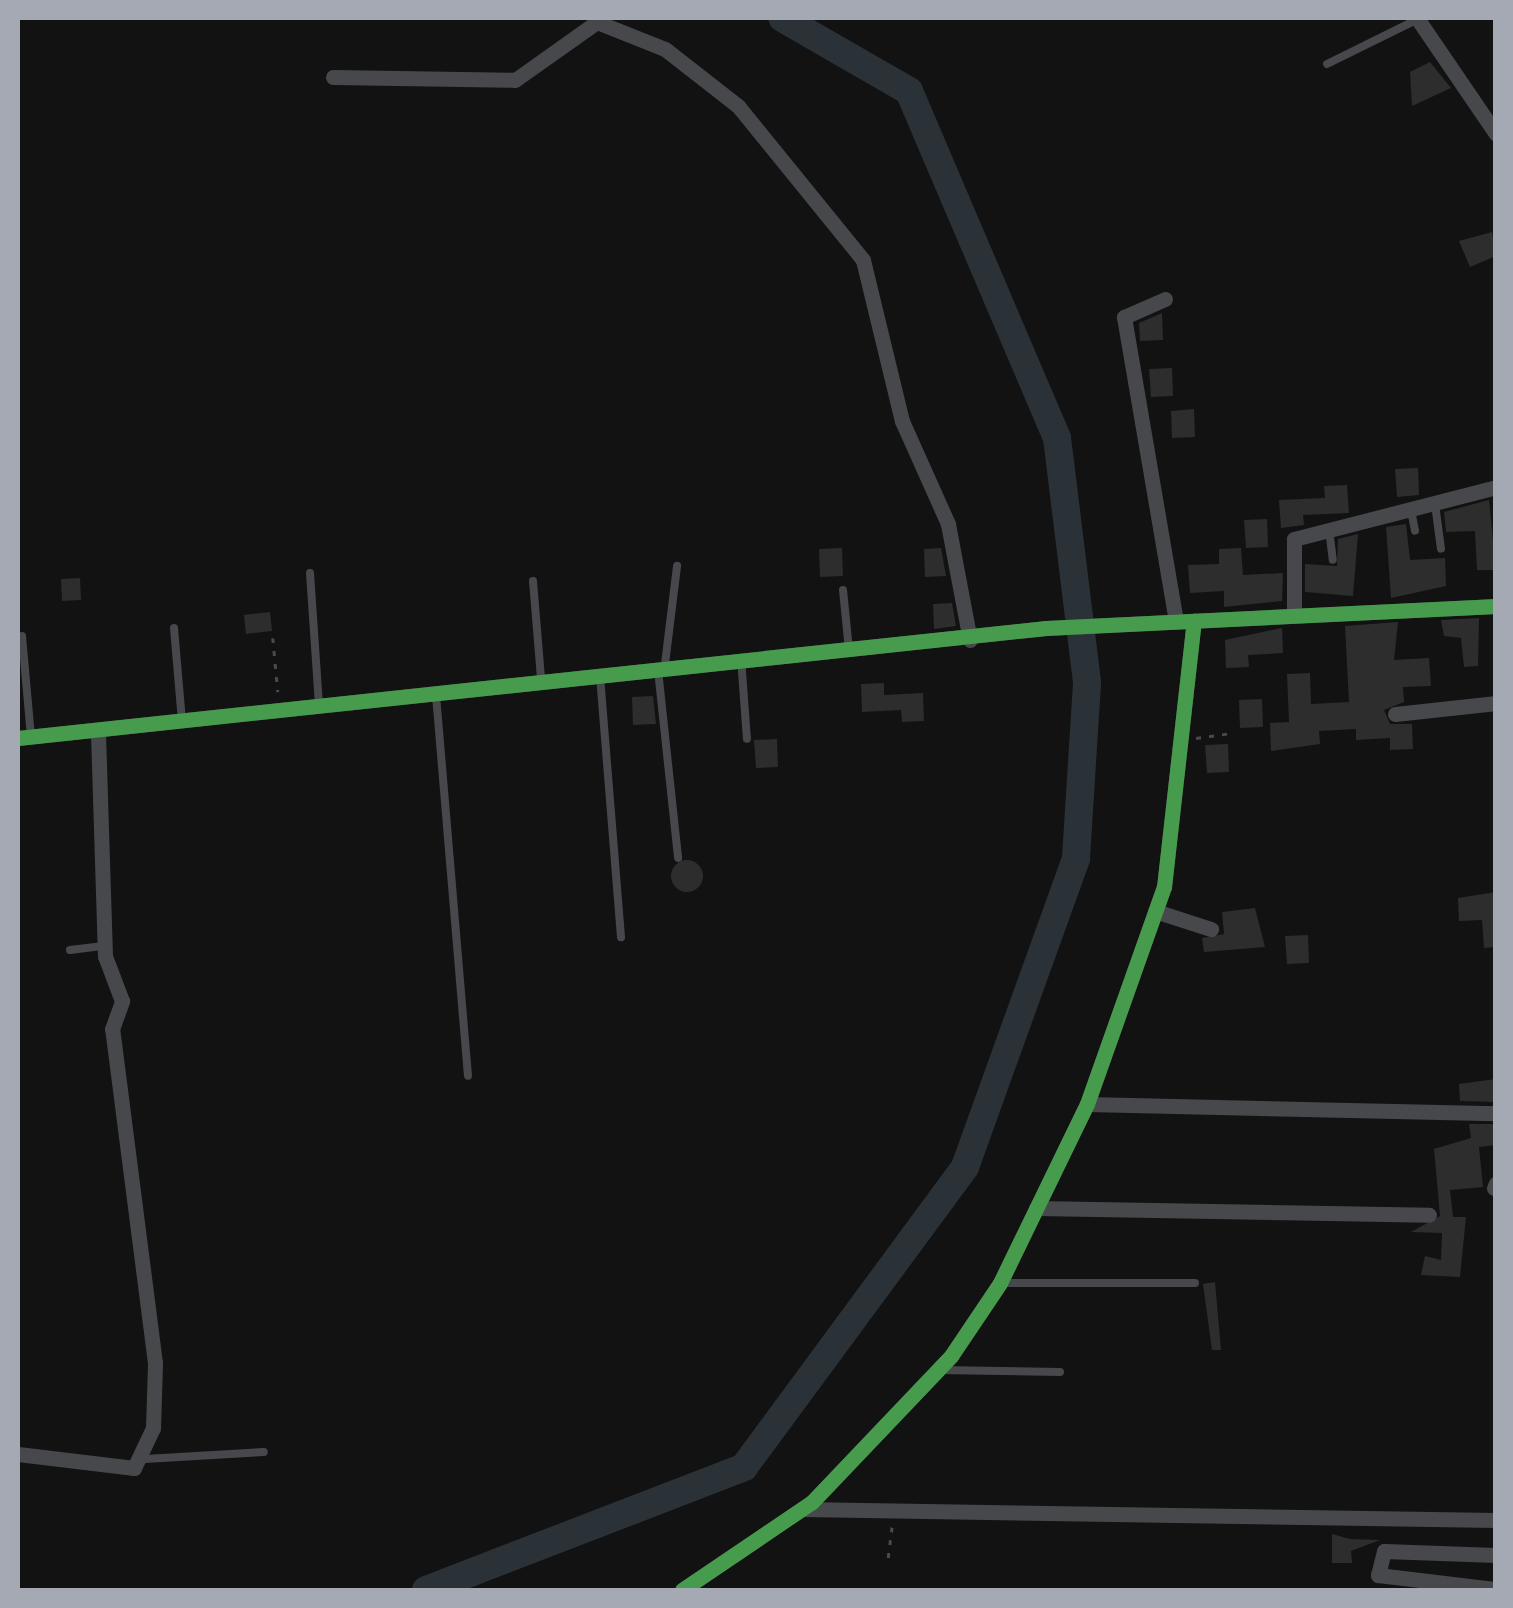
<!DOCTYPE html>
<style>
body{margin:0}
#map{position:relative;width:1513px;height:1608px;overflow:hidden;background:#121213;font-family:"Varela Round",sans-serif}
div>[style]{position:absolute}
.river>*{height:28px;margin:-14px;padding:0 14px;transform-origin:14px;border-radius:14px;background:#2a3237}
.building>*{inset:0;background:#2d2d2e}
.round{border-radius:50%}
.path>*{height:2.5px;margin-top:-1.25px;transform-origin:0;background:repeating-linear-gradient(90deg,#484a4d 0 5px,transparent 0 13px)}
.service>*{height:8px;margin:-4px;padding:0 4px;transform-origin:4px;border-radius:4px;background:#47484b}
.minor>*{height:15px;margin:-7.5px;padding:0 7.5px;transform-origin:7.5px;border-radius:7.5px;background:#47484b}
.cycleway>*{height:15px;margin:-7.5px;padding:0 7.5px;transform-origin:7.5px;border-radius:7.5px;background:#469c4c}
span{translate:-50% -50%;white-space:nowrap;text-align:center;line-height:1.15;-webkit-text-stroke:10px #0d0d0e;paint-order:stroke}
.frame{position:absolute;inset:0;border:20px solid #a4a9b3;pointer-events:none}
</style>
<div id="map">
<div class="river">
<i style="left:426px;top:1590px;width:341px;rotate:-21.1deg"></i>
<i style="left:744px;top:1467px;width:373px;rotate:-53.6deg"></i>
<i style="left:965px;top:1167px;width:328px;rotate:-70.2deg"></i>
<i style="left:1076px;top:858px;width:176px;rotate:-86.4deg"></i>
<i style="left:1087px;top:682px;width:246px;rotate:-97deg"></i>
<i style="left:1057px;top:438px;width:377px;rotate:-113.1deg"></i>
<i style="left:909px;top:91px;width:146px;rotate:-150.1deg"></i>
</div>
<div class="building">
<i style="clip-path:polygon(1430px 62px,1451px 88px,1412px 106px,1410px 72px)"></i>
<i style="clip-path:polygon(1492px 232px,1496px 256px,1470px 267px,1459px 241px)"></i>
<i style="clip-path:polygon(1162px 313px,1163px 340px,1140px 341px,1139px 323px)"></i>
<i style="clip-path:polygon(1172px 368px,1173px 396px,1151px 397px,1149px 369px)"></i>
<i style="clip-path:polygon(1194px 409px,1195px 437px,1172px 438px,1171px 411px)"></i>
<i style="clip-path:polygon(1418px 468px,1419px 495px,1397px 497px,1395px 469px)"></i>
<i style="clip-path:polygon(1347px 485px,1349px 513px,1303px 515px,1304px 525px,1281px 528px,1279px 500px,1325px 498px,1324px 486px)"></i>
<i style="clip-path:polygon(1489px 500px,1496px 570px,1477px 570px,1475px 531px,1446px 532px,1444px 512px)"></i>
<i style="clip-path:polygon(1267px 519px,1268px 547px,1246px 548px,1244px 520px)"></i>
<i style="clip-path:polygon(1406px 524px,1410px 560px,1445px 558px,1446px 586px,1391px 598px,1386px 527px)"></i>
<i style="clip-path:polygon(1358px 534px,1353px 596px,1305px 592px,1305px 564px,1337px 566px,1338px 539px)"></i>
<i style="clip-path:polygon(842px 548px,843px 576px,820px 577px,819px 549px)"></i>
<i style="clip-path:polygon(941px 548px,946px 576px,925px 577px,924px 549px)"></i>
<i style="clip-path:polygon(1241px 548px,1243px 575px,1283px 573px,1282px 601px,1224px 607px,1224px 591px,1190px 593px,1188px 565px,1219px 564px,1219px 549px)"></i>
<i style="clip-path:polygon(80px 578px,81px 600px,62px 601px,61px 579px)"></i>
<i style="clip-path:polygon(952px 603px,956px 626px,934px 629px,933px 604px)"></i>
<i style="clip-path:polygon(270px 612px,272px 631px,246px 634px,244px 615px)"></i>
<i style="clip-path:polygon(1479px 618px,1478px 666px,1464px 667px,1461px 638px,1444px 636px,1441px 620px)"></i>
<i style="clip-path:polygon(1398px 622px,1394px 660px,1429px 658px,1431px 686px,1403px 687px,1404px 702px,1384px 710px,1390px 724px,1412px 724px,1413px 749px,1390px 750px,1390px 738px,1356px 740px,1356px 729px,1319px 731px,1320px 744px,1271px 751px,1270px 723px,1289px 722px,1287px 674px,1310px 673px,1311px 704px,1349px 702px,1345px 626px)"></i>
<i style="clip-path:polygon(1282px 628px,1283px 653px,1248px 655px,1249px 667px,1226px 668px,1225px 640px)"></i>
<i style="clip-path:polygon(884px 683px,884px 695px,923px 693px,924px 721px,902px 722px,901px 710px,862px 712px,861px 684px)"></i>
<i style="clip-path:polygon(653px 696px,656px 724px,633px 725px,632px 697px)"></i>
<i style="clip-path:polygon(1262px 699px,1263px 727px,1240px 728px,1239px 700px)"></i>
<i style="clip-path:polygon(777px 739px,778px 767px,756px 768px,754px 740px)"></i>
<i style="clip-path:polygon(1228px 744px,1229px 772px,1207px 773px,1205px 745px)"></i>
<i class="round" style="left:671px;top:860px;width:32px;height:32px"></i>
<i style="clip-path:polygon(1496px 892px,1496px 947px,1484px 948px,1482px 920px,1459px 921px,1458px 898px)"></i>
<i style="clip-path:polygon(1255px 908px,1265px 947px,1204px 952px,1202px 938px,1224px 934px,1222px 912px)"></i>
<i style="clip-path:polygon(1308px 935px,1309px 963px,1287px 964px,1285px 936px)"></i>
<i style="clip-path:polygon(1496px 1079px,1496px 1102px,1460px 1101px,1459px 1084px)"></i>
<i style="clip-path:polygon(1469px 1124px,1496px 1124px,1496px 1145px,1479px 1147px,1483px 1187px,1450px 1190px,1453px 1217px,1466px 1217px,1460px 1277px,1421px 1275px,1425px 1256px,1441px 1260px,1442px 1233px,1411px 1232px,1440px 1216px,1434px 1149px,1471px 1138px)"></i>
<i style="clip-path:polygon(1215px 1282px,1221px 1350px,1212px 1350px,1203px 1284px)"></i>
<i style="clip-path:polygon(1332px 1534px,1350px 1539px,1380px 1540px,1351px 1551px,1352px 1563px,1332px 1563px)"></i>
</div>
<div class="path">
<i style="left:273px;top:638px;width:54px;rotate:84.7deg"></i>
<i style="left:1196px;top:738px;width:35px;rotate:-8deg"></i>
<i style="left:888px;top:1558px;width:31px;rotate:-83deg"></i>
</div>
<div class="service">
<i style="left:1327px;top:64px;width:102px;rotate:-26.3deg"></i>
<i style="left:1435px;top:504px;width:45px;rotate:82.4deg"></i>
<i style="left:1411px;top:510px;width:21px;rotate:79deg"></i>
<i style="left:1329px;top:529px;width:31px;rotate:83deg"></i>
<i style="left:310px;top:573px;width:131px;rotate:86.1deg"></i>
<i style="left:533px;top:581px;width:97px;rotate:85.3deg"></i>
<i style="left:843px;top:590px;width:60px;rotate:84.3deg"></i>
<i style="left:174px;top:628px;width:93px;rotate:85.1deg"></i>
<i style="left:22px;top:636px;width:101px;rotate:84.9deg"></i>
<i style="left:741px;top:658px;width:81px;rotate:85.8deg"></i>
<i style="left:665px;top:664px;width:99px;rotate:-83deg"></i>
<i style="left:658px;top:670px;width:189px;rotate:83.9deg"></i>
<i style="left:600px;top:676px;width:262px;rotate:85.4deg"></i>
<i style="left:436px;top:695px;width:382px;rotate:85.2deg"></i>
<i style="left:70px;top:950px;width:34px;rotate:-7deg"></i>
<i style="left:1000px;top:1283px;width:195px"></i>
<i style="left:938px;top:1370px;width:122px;rotate:0.9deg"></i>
<i style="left:145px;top:1459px;width:119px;rotate:-3.4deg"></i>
</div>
<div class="minor">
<i style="left:1417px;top:18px;width:140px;rotate:55.7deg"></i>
<i style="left:333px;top:77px;width:182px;rotate:0.9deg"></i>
<i style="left:515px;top:80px;width:100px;rotate:-35.3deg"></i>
<i style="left:597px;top:22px;width:73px;rotate:21.7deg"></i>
<i style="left:665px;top:49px;width:93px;rotate:38deg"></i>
<i style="left:738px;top:106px;width:198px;rotate:50.9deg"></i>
<i style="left:863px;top:260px;width:166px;rotate:76.4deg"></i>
<i style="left:902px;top:421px;width:113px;rotate:65.9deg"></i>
<i style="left:948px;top:524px;width:118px;rotate:79.3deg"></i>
<i style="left:1165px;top:299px;width:45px;rotate:156.3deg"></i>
<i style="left:1124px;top:317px;width:309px;rotate:80.3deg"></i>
<i style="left:1294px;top:612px;width:73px;rotate:-90deg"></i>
<i style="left:1294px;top:539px;width:209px;rotate:-14.4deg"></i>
<i style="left:1395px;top:714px;width:102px;rotate:-6.2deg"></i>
<i style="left:18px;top:738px;width:1034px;rotate:-6.11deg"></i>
<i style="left:1046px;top:628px;width:451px;rotate:-2.8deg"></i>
<i style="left:1155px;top:911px;width:59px;rotate:17.8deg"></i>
<i style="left:1087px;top:1104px;width:409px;rotate:1.3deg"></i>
<i style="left:1494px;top:1188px;width:5px;rotate:-68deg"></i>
<i style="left:1036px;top:1208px;width:393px;rotate:1deg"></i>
<i style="left:18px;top:1454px;width:117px;rotate:6.9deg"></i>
<i style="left:134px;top:1468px;width:44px;rotate:-64.6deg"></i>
<i style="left:153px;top:1428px;width:65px;rotate:-88.2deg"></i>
<i style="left:155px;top:1363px;width:337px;rotate:-97.3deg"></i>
<i style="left:112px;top:1029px;width:30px;rotate:-70deg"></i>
<i style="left:122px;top:1001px;width:48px;rotate:-110.7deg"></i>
<i style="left:105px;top:956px;width:226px;rotate:-91.8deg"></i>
<i style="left:802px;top:1509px;width:694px;rotate:0.91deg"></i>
<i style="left:1496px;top:1555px;width:112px;rotate:-178deg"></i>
<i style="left:1384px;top:1551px;width:25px;rotate:104deg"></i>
<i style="left:1378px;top:1575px;width:119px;rotate:6.8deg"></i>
<i style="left:682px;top:1590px;width:157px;rotate:-34.1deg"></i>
<i style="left:812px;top:1502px;width:202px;rotate:-46.4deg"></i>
<i style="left:951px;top:1356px;width:88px;rotate:-56.1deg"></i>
<i style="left:1000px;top:1283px;width:199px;rotate:-64.1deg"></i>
<i style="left:1087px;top:1104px;width:230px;rotate:-70.5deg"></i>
<i style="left:1164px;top:887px;width:268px;rotate:-83.6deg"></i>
</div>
<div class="cycleway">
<i style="left:18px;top:738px;width:1034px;rotate:-6.11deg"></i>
<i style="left:1046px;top:628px;width:451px;rotate:-2.8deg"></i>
<i style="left:682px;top:1590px;width:157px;rotate:-34.1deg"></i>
<i style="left:812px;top:1502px;width:202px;rotate:-46.4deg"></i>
<i style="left:951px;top:1356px;width:88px;rotate:-56.1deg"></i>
<i style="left:1000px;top:1283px;width:199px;rotate:-64.1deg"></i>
<i style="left:1087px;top:1104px;width:230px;rotate:-70.5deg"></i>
<i style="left:1164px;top:887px;width:268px;rotate:-83.6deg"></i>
</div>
<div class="frame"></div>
</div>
